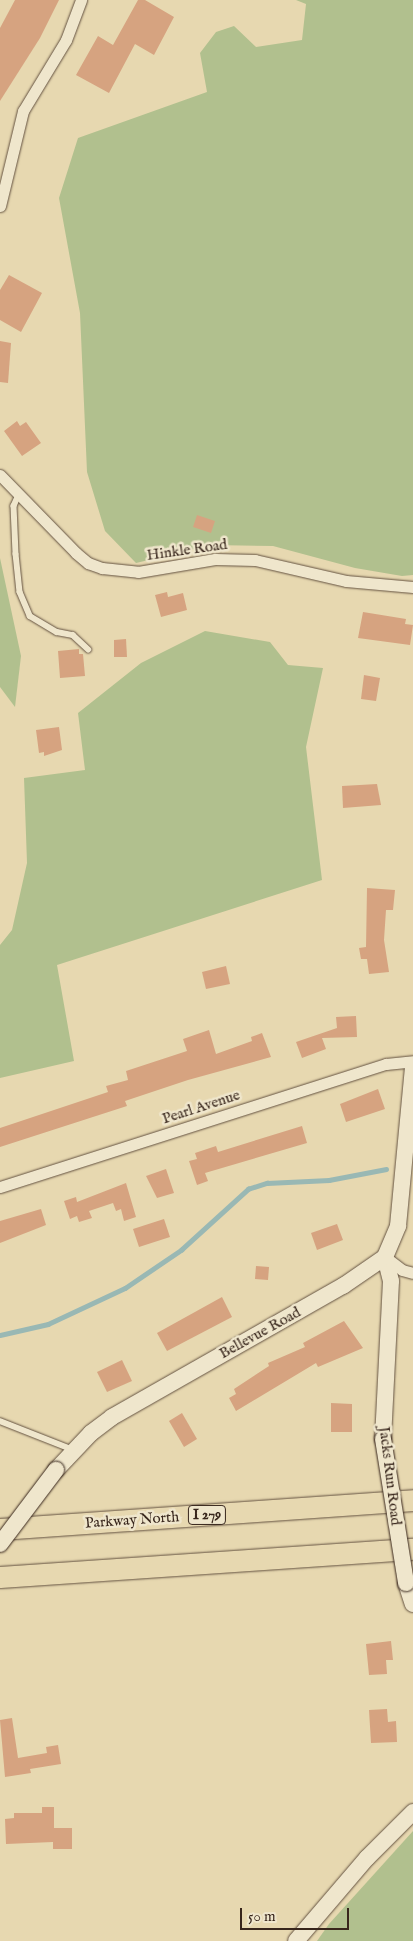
<!DOCTYPE html>
<style>
body{margin:0}
#map{position:relative;width:413px;height:1941px;overflow:hidden;background:#e7d8b0;font-family:"IM FELL English",serif}
div>[style]{position:absolute}
.green>*{inset:0;background:#b1c08e}
.stream>*{height:4.5px;margin:-2.25px;padding:0 2.25px;transform-origin:2.25px;border-radius:2.25px;background:#99b8b4}
.building>*{inset:0;background:#d6a380}
.roads{filter:drop-shadow(0 0 1px #645241) drop-shadow(0 0 1px #645241)}
.lane>*{height:5.5px;margin:-2.75px;padding:0 2.75px;transform-origin:2.75px;border-radius:2.75px;background:#efe6cc}
.street>*{height:11px;margin:-5.5px;padding:0 5.5px;transform-origin:5.5px;border-radius:5.5px;background:#efe6cc}
.secondary>*{height:16px;margin:-8px;padding:0 8px;transform-origin:8px;border-radius:8px;background:#efe6cc}
.highway>*{height:21px;margin:-10.5px;padding:0 10.5px;transform-origin:10.5px;border-radius:10.5px;background:#e7d8b0}
.bridges{filter:drop-shadow(0 0 1px #38261c) drop-shadow(0 0 1px #38261c)}
.secondary-bridge>*{height:16px;margin:-8px;padding:0 8px;transform-origin:8px;border-radius:8px;background:#efe6cc}
span{translate:-50% -50%;white-space:nowrap;text-align:center;line-height:1.15;-webkit-text-stroke:5px #efe6cc;paint-order:stroke}
.shield-label span{padding:1px 4px;background:#efe6cc;border:1px solid;border-radius:4px;-webkit-text-stroke-width:0}
.shield-label{font-size:14px;color:#38261c;font-weight:700}
.street-label{font-size:15px;color:#38261c}
.scale{position:absolute;left:240px;top:1908px;width:109px;height:22px;box-sizing:border-box;border:2px solid #38261c;border-top:0;padding-left:6px;font-size:15px;line-height:18px;white-space:nowrap;color:#38261c;-webkit-text-stroke:4px #efe6cc;paint-order:stroke}
</style>
<div id="map">
<div class="green">
<i style="clip-path:polygon(296px 0,413px 0,413px 575px,402px 576px,355px 568px,273px 546px,211px 545px,136px 563px,105px 531px,87px 472px,80px 313px,59px 198px,78px 138px,207px 92px,200px 53px,216px 32px,234px 26px,256px 47px,302px 40px,306px 4px)"></i>
<i style="clip-path:polygon(0 558px,21px 656px,15px 707px,0 687px)"></i>
<i style="clip-path:polygon(205px 631px,270px 642px,288px 665px,323px 668px,306px 747px,322px 880px,57px 965px,74px 1061px,0 1078px,0 945px,12px 930px,27px 863px,24px 778px,85px 770px,78px 713px,141px 663px)"></i>
<i style="clip-path:polygon(413px 1831px,413px 1941px,317px 1941px,329px 1924px)"></i>
</div>
<div class="stream">
<i style="left:0;top:1335px;width:49px;rotate:-12.9deg"></i>
<i style="left:48px;top:1324px;width:85px;rotate:-25.1deg"></i>
<i style="left:125px;top:1288px;width:68px;rotate:-34.2deg"></i>
<i style="left:181px;top:1250px;width:91px;rotate:-42.3deg"></i>
<i style="left:248px;top:1189px;width:20px;rotate:-18deg"></i>
<i style="left:267px;top:1183px;width:62px;rotate:-2.8deg"></i>
<i style="left:329px;top:1180px;width:58px;rotate:-10.9deg"></i>
</div>
<div class="building">
<i style="clip-path:polygon(15px 0,59px 0,40px 38px,0 101px,0 28px)"></i>
<i style="clip-path:polygon(138px 0,145px 0,174px 17px,154px 55px,135px 44px,109px 93px,76px 75px,98px 36px,113px 45px)"></i>
<i style="clip-path:polygon(9px 275px,42px 293px,21px 332px,0 320px,0 290px)"></i>
<i style="clip-path:polygon(0 341px,11px 343px,8px 383px,0 382px)"></i>
<i style="clip-path:polygon(17px 421px,20px 426px,26px 422px,41px 443px,22px 456px,4px 431px)"></i>
<i style="clip-path:polygon(197px 515px,215px 521px,211px 533px,193px 527px)"></i>
<i style="clip-path:polygon(167px 592px,168px 597px,183px 593px,187px 610px,161px 617px,155px 595px)"></i>
<i style="clip-path:polygon(363px 612px,406px 619px,405px 624px,413px 625px,410px 645px,358px 638px)"></i>
<i style="clip-path:polygon(126px 639px,127px 657px,114px 657px,114px 640px)"></i>
<i style="clip-path:polygon(79px 649px,79px 654px,83px 654px,85px 676px,60px 678px,58px 651px)"></i>
<i style="clip-path:polygon(364px 675px,380px 678px,376px 701px,361px 699px)"></i>
<i style="clip-path:polygon(59px 727px,62px 750px,44px 756px,44px 752px,39px 753px,36px 730px)"></i>
<i style="clip-path:polygon(377px 784px,381px 805px,343px 808px,342px 786px)"></i>
<i style="clip-path:polygon(367px 888px,395px 890px,393px 910px,386px 910px,384px 940px,389px 972px,369px 974px,367px 959px,361px 959px,359px 948px,366px 947px)"></i>
<i style="clip-path:polygon(226px 966px,230px 984px,206px 989px,202px 972px)"></i>
<i style="clip-path:polygon(356px 1016px,357px 1037px,322px 1038px,326px 1049px,302px 1058px,296px 1042px,337px 1028px,336px 1017px)"></i>
<i style="clip-path:polygon(209px 1030px,216px 1054px,252px 1041px,251px 1037px,262px 1033px,271px 1057px,188px 1080px,125px 1101px,127px 1106px,0 1147px,0 1128px,108px 1092px,106px 1086px,128px 1080px,126px 1071px,187px 1051px,183px 1039px)"></i>
<i style="clip-path:polygon(378px 1089px,385px 1109px,346px 1122px,340px 1104px)"></i>
<i style="clip-path:polygon(302px 1126px,307px 1143px,205px 1173px,208px 1181px,197px 1185px,189px 1161px,197px 1159px,195px 1153px,216px 1146px,218px 1152px)"></i>
<i style="clip-path:polygon(166px 1169px,174px 1193px,157px 1198px,146px 1176px)"></i>
<i style="clip-path:polygon(126px 1183px,136px 1217px,124px 1221px,121px 1209px,116px 1211px,113px 1203px,89px 1211px,92px 1218px,79px 1222px,77px 1216px,70px 1219px,64px 1201px,76px 1197px,77px 1202px)"></i>
<i style="clip-path:polygon(41px 1209px,46px 1225px,0 1243px,0 1221px)"></i>
<i style="clip-path:polygon(164px 1219px,170px 1237px,139px 1247px,133px 1229px)"></i>
<i style="clip-path:polygon(337px 1224px,343px 1240px,317px 1250px,311px 1233px)"></i>
<i style="clip-path:polygon(256px 1266px,269px 1267px,268px 1280px,255px 1279px)"></i>
<i style="clip-path:polygon(222px 1297px,232px 1317px,167px 1351px,157px 1333px)"></i>
<i style="clip-path:polygon(344px 1321px,363px 1348px,318px 1367px,316px 1363px,236px 1411px,229px 1398px,236px 1394px,234px 1389px,269px 1366px,268px 1363px,305px 1347px,303px 1343px)"></i>
<i style="clip-path:polygon(122px 1360px,132px 1381px,107px 1392px,97px 1372px)"></i>
<i style="clip-path:polygon(331px 1403px,352px 1404px,352px 1432px,331px 1432px)"></i>
<i style="clip-path:polygon(182px 1413px,197px 1439px,184px 1447px,169px 1421px)"></i>
<i style="clip-path:polygon(391px 1641px,393px 1660px,386px 1660px,387px 1674px,369px 1675px,366px 1644px)"></i>
<i style="clip-path:polygon(387px 1709px,388px 1722px,396px 1721px,397px 1742px,371px 1743px,369px 1710px)"></i>
<i style="clip-path:polygon(12px 1718px,18px 1758px,47px 1753px,46px 1747px,58px 1745px,61px 1764px,30px 1769px,31px 1773px,5px 1777px,0 1720px)"></i>
<i style="clip-path:polygon(42px 1807px,54px 1807px,54px 1828px,72px 1828px,72px 1849px,53px 1849px,53px 1842px,6px 1844px,5px 1819px,14px 1818px,14px 1813px,42px 1813px)"></i>
</div>
<div class="roads">
<div class="lane">
<i style="left:19px;top:495px;width:12px;rotate:114deg"></i>
<i style="left:14px;top:506px;width:48px;rotate:87.6deg"></i>
<i style="left:16px;top:554px;width:38px;rotate:84deg"></i>
<i style="left:20px;top:592px;width:26px;rotate:67deg"></i>
<i style="left:30px;top:616px;width:31px;rotate:31deg"></i>
<i style="left:57px;top:632px;width:16px;rotate:11deg"></i>
<i style="left:73px;top:635px;width:21px;rotate:43deg"></i>
<i style="left:0;top:1421px;width:76px;rotate:21.5deg"></i>
</div>
<div class="street">
<i style="left:0;top:206px;width:98px;rotate:-76.4deg"></i>
<i style="left:23px;top:111px;width:83px;rotate:-58.8deg"></i>
<i style="left:66px;top:40px;width:43px;rotate:-69.4deg"></i>
<i style="left:0;top:475px;width:109px;rotate:45.7deg"></i>
<i style="left:76px;top:553px;width:16px;rotate:40deg"></i>
<i style="left:88px;top:563px;width:15px;rotate:20deg"></i>
<i style="left:102px;top:568px;width:36px;rotate:6deg"></i>
<i style="left:138px;top:572px;width:78px;rotate:-9.6deg"></i>
<i style="left:215px;top:559px;width:40px;rotate:1.4deg"></i>
<i style="left:255px;top:560px;width:93px;rotate:13deg"></i>
<i style="left:346px;top:581px;width:67px;rotate:5.1deg"></i>
<i style="left:0;top:1187px;width:405px;rotate:-17.7deg"></i>
<i style="left:386px;top:1064px;width:27px;rotate:-6deg"></i>
<i style="left:385px;top:1257px;width:21px;rotate:37deg"></i>
<i style="left:402px;top:1270px;width:11px;rotate:15deg"></i>
</div>
<div class="secondary">
<i style="left:383px;top:1439px;width:158px;rotate:-87.1deg"></i>
<i style="left:391px;top:1281px;width:25px;rotate:-104deg"></i>
<i style="left:56px;top:1470px;width:51px;rotate:-46.6deg"></i>
<i style="left:91px;top:1433px;width:26px;rotate:-37deg"></i>
<i style="left:112px;top:1417px;width:266px;rotate:-29.6deg"></i>
<i style="left:343px;top:1286px;width:51px;rotate:-34.6deg"></i>
<i style="left:385px;top:1257px;width:34px;rotate:-67deg"></i>
<i style="left:398px;top:1226px;width:161px;rotate:-84.6deg"></i>
<i style="left:406px;top:1583px;width:22px;rotate:72deg"></i>
<i style="left:296px;top:1941px;width:109px;rotate:-49.5deg"></i>
<i style="left:367px;top:1858px;width:65px;rotate:-45deg"></i>
</div>
<div class="highway">
<i style="left:0;top:1529px;width:414px;rotate:-4deg"></i>
<i style="left:0;top:1577px;width:414px;rotate:-3.9deg"></i>
</div>
</div>
<div class="bridges">
<div class="secondary-bridge">
<i style="left:383px;top:1439px;width:146px;rotate:80.9deg"></i>
<i style="left:0;top:1544px;width:93px;rotate:-52.9deg"></i>
</div>
</div>
<div class="shield-label">
<span style="left:207px;top:1515px">I 279</span>
</div>
<div class="street-label">
<span style="left:187px;top:550px;rotate:-8deg">Hinkle Road</span>
<span style="left:201px;top:1107px;rotate:-18deg">Pearl Avenue</span>
<span style="left:260px;top:1333px;rotate:-29deg">Bellevue Road</span>
<span style="left:390px;top:1476px;rotate:83deg">Jacks Run Road</span>
<span style="left:132px;top:1520px;rotate:-4deg">Parkway North</span>
</div>
<div class="scale">50 m</div>
</div>
